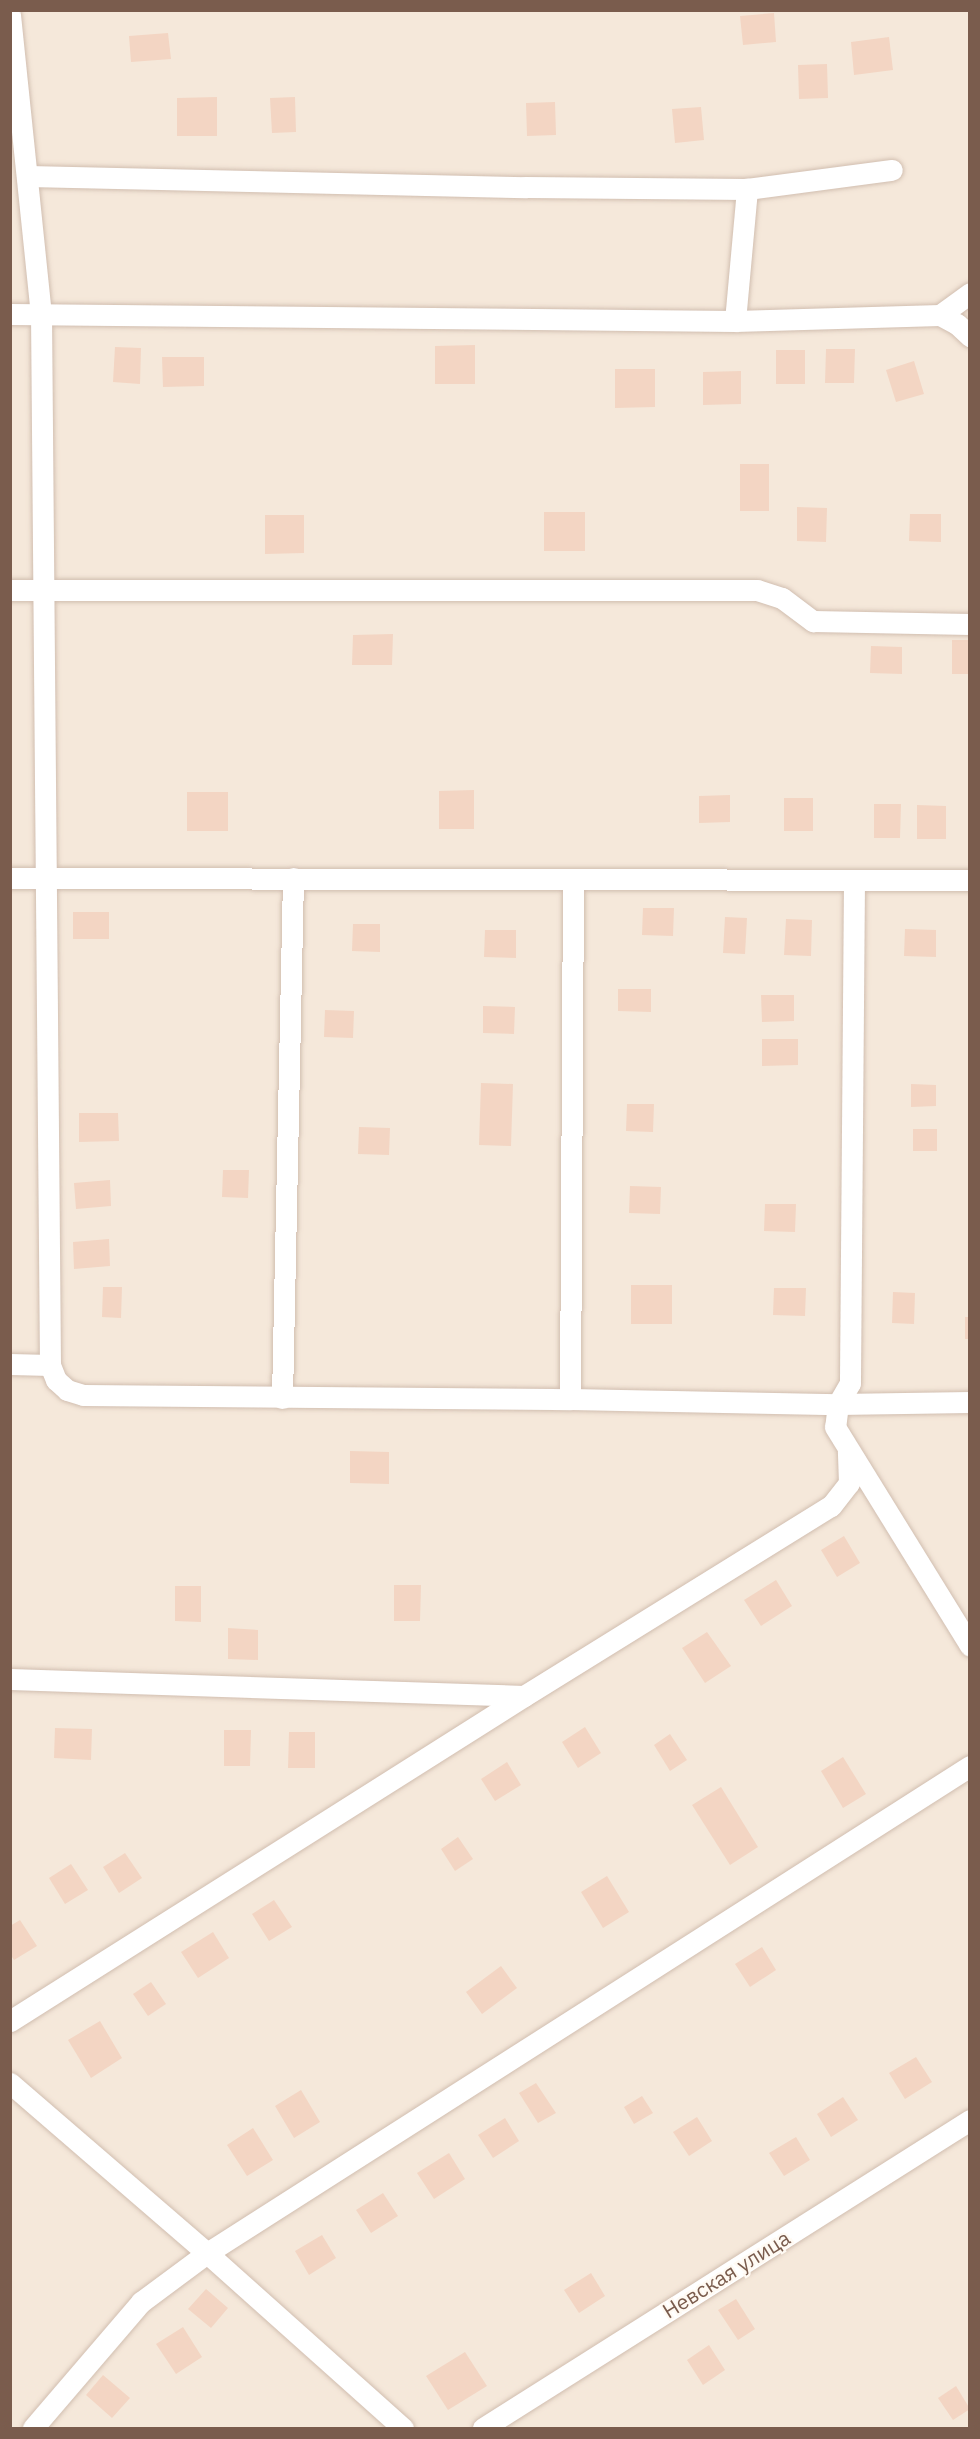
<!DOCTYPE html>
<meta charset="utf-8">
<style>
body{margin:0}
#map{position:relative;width:980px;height:2439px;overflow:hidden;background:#fdf6ec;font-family:"IBM Plex Sans",sans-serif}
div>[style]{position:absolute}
.residential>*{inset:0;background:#f5e8da}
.building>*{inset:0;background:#f3d5c3}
.roads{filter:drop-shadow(0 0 2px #d1beb0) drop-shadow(0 0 2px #d1beb0)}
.minor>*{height:21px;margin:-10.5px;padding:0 10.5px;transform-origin:10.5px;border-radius:10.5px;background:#fff}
span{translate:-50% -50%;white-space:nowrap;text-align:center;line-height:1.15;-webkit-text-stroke:4.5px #fffaf3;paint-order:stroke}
.street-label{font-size:21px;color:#7a5c4d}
.frame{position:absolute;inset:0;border:12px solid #7a5c4d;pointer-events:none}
</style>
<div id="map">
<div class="residential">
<i style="clip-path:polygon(11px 11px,969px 11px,969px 2428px,11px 2428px)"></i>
</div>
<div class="building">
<i style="clip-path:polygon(774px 13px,776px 42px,743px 45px,740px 16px)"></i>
<i style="clip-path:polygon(168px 33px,171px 59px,131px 62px,129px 36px)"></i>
<i style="clip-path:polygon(889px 37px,893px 70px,854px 75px,851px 42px)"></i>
<i style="clip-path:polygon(827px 64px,828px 98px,799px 99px,798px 65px)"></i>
<i style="clip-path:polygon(217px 97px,217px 136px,177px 136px,177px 98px)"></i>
<i style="clip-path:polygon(295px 97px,296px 132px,272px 133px,270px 98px)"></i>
<i style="clip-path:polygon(555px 102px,556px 135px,527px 136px,526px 103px)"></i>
<i style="clip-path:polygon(701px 107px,704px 140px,675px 143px,672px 109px)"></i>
<i style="clip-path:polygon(475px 345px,475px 384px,435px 384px,435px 346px)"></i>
<i style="clip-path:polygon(115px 347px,141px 348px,140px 384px,113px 382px)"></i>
<i style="clip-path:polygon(826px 349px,855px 349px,854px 383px,825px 383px)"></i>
<i style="clip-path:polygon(776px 350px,805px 350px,805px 384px,776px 384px)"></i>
<i style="clip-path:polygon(162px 357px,204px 357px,204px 386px,163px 387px)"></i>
<i style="clip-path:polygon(914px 361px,924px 394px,896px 402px,886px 370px)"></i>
<i style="clip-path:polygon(615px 369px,655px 369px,655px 407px,615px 408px)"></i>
<i style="clip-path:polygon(741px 371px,741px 404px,703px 405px,703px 372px)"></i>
<i style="clip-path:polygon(740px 464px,769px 464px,769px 511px,740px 511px)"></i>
<i style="clip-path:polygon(797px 507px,827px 508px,826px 542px,797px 541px)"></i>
<i style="clip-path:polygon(544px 512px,585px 512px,585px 551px,544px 551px)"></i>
<i style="clip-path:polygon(910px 514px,941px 514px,941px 542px,909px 541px)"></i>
<i style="clip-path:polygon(265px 515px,304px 515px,304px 553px,265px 554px)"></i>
<i style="clip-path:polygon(393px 634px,392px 665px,352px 665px,353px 635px)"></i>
<i style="clip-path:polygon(952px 640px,970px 640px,970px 674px,952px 674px)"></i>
<i style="clip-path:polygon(871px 646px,902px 647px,902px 674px,870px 673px)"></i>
<i style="clip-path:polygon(474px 790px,474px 829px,439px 829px,439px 791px)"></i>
<i style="clip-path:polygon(187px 792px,228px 792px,228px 831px,187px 831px)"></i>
<i style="clip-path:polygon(730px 795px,730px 822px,699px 823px,699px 796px)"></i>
<i style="clip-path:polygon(784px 798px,813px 798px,813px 831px,784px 831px)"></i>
<i style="clip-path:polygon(874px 804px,901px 804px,900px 838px,874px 838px)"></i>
<i style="clip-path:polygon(917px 805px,946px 806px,946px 839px,917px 839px)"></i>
<i style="clip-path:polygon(643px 908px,674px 908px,673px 936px,642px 935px)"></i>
<i style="clip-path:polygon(73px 912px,109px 912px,109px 939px,73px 939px)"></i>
<i style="clip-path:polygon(725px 917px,747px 918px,745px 954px,723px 953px)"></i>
<i style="clip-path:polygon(786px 919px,812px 920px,811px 956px,784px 955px)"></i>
<i style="clip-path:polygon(353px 924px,380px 924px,380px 952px,352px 951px)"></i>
<i style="clip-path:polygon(905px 929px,936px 930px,936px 957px,904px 956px)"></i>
<i style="clip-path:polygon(485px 930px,516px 930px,516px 958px,484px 957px)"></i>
<i style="clip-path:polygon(618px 989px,651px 989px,651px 1012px,618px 1011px)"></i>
<i style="clip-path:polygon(761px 995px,794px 995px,794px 1021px,762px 1022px)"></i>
<i style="clip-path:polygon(483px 1006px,515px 1007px,514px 1034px,483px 1033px)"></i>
<i style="clip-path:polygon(325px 1010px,354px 1011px,353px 1038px,324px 1037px)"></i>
<i style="clip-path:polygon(762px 1039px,798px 1039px,798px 1065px,762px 1066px)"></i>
<i style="clip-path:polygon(481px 1083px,513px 1084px,511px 1146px,479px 1145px)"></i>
<i style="clip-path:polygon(911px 1084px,936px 1085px,936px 1106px,911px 1107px)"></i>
<i style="clip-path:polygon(627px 1104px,654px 1104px,653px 1132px,626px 1131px)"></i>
<i style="clip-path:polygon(79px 1113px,118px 1113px,119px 1141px,79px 1142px)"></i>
<i style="clip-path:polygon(359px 1127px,390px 1128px,389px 1155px,358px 1154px)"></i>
<i style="clip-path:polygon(913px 1129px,937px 1129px,937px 1151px,913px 1151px)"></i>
<i style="clip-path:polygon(223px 1170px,249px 1170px,248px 1198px,222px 1197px)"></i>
<i style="clip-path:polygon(110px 1180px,111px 1206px,76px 1209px,74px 1183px)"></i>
<i style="clip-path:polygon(630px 1186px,661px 1187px,660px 1214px,629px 1213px)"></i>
<i style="clip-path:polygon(765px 1204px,796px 1204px,795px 1232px,764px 1231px)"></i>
<i style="clip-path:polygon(109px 1239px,110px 1266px,74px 1269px,73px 1242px)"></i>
<i style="clip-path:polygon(631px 1285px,672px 1285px,672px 1324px,631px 1324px)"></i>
<i style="clip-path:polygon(103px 1287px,122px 1287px,121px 1318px,102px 1317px)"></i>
<i style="clip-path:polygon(774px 1288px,806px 1288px,805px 1316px,773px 1315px)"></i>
<i style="clip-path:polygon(893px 1292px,915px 1293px,914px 1324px,892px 1323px)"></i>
<i style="clip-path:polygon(965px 1317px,970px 1317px,970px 1339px,965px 1339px)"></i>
<i style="clip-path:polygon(350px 1451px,389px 1452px,389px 1484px,350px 1483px)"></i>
<i style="clip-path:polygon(844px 1536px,860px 1563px,837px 1577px,821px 1550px)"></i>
<i style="clip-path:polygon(776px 1580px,792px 1606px,761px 1626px,744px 1600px)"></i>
<i style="clip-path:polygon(394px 1585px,421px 1585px,420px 1621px,394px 1621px)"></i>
<i style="clip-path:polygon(175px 1586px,201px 1586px,201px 1622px,175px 1621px)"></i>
<i style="clip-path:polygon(228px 1628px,258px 1630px,258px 1660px,228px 1659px)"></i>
<i style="clip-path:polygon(707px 1632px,731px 1666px,705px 1683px,682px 1648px)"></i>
<i style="clip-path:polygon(585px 1727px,601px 1753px,578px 1768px,562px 1742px)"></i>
<i style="clip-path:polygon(55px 1728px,92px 1729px,91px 1760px,54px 1758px)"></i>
<i style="clip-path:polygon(224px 1730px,251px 1730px,250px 1766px,224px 1766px)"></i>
<i style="clip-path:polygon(289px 1732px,315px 1732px,315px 1768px,288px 1768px)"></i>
<i style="clip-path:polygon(670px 1734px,687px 1760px,670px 1771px,654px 1745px)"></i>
<i style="clip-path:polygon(843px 1757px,866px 1794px,843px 1808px,821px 1771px)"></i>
<i style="clip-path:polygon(507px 1762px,521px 1785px,495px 1801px,481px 1779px)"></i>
<i style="clip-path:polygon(721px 1787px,758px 1847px,730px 1865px,692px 1805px)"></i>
<i style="clip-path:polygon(458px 1837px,473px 1859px,455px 1871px,441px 1849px)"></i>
<i style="clip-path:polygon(125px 1853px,142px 1878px,119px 1893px,103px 1867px)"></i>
<i style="clip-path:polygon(71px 1864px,88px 1890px,65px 1904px,49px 1878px)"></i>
<i style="clip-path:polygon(607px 1876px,629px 1912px,603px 1928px,581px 1892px)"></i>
<i style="clip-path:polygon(274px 1900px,292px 1927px,269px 1941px,252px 1914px)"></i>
<i style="clip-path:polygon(20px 1920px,37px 1946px,14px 1960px,10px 1954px,10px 1926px)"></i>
<i style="clip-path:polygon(213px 1932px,229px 1958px,198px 1978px,181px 1952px)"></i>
<i style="clip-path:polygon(762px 1947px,776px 1970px,750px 1987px,735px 1964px)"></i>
<i style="clip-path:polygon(501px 1966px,517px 1988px,482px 2014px,466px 1992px)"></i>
<i style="clip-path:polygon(151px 1982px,166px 2004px,148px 2016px,133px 1994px)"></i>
<i style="clip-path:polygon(100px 2021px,122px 2058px,91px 2078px,68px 2040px)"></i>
<i style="clip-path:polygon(916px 2057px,932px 2082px,905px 2099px,889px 2073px)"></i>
<i style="clip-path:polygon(536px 2083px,556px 2113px,538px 2123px,519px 2093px)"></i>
<i style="clip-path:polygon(301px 2090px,320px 2122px,294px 2138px,275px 2106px)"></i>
<i style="clip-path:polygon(642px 2096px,653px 2113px,634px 2124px,624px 2107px)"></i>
<i style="clip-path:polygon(843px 2097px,858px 2120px,831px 2137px,817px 2114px)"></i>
<i style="clip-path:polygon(697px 2117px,712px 2141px,689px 2156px,673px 2132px)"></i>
<i style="clip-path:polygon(505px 2118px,519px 2141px,493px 2158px,478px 2135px)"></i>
<i style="clip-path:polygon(253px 2128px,273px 2160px,247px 2176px,227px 2145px)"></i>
<i style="clip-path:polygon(796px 2137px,810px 2160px,784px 2176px,769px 2153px)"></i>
<i style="clip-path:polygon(449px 2153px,465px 2179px,434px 2199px,417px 2173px)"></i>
<i style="clip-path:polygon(383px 2193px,398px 2216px,371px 2233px,356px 2210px)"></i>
<i style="clip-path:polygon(322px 2235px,336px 2258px,309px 2275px,295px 2251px)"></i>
<i style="clip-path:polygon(591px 2273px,605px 2296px,579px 2313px,564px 2290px)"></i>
<i style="clip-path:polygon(206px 2289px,228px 2308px,211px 2328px,188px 2309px)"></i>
<i style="clip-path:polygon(736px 2299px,755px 2329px,738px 2340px,718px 2310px)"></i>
<i style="clip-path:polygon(183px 2327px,202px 2357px,176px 2374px,156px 2344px)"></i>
<i style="clip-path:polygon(709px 2345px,725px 2370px,703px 2385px,687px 2360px)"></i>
<i style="clip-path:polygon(465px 2352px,487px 2386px,448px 2410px,426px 2376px)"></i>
<i style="clip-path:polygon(103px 2375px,130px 2398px,112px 2418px,86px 2395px)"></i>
<i style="clip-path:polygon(956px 2386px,970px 2409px,953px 2420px,938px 2398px)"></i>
</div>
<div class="roads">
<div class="minor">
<i style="left:10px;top:15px;width:300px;rotate:84.1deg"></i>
<i style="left:41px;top:313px;width:1052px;rotate:89.51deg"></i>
<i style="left:50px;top:1365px;width:16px;rotate:68deg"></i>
<i style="left:56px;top:1380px;width:15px;rotate:42deg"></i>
<i style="left:67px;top:1390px;width:17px;rotate:17deg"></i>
<i style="left:83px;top:1395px;width:487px;rotate:0.5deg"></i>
<i style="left:570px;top:1399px;width:268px;rotate:1.1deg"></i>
<i style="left:838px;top:1404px;width:132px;rotate:-0.9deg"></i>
<i style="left:28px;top:176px;width:497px;rotate:1.3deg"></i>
<i style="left:525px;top:187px;width:222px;rotate:0.5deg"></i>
<i style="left:747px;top:189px;width:146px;rotate:-7.5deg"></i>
<i style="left:10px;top:314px;width:725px;rotate:0.55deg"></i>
<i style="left:735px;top:321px;width:205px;rotate:-1.7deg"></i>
<i style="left:940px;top:315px;width:19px;rotate:28deg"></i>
<i style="left:957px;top:324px;width:18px;rotate:43deg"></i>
<i style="left:940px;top:315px;width:37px;rotate:-36deg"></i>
<i style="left:735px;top:321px;width:133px;rotate:-84.8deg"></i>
<i style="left:10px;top:590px;width:747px"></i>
<i style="left:757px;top:590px;width:26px;rotate:18deg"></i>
<i style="left:782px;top:598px;width:39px;rotate:37deg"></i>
<i style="left:813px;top:621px;width:157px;rotate:1.1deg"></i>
<i style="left:10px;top:878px;width:960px;rotate:0.12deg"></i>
<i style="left:854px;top:880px;width:503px;rotate:90.46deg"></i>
<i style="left:850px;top:1383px;width:24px;rotate:120deg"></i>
<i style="left:838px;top:1404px;width:23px;rotate:97deg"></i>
<i style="left:835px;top:1427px;width:257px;rotate:58.3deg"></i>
<i style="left:10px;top:1364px;width:40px;rotate:1.4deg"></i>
<i style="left:282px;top:1398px;width:520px;rotate:-88.79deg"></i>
<i style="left:570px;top:1399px;width:519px;rotate:-89.67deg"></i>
<i style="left:10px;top:1679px;width:514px;rotate:1.89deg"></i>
<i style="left:10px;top:2021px;width:608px;rotate:-32.3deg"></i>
<i style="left:524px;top:1696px;width:361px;rotate:-31.8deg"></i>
<i style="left:831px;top:1506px;width:29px;rotate:-52deg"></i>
<i style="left:849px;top:1483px;width:32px;rotate:-92deg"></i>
<i style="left:10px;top:2083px;width:260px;rotate:40.8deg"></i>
<i style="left:207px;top:2253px;width:263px;rotate:41.8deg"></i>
<i style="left:33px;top:2428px;width:166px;rotate:-49.4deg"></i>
<i style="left:141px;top:2302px;width:82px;rotate:-36.6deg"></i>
<i style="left:207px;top:2253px;width:905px;rotate:-32.55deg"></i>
<i style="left:483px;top:2428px;width:576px;rotate:-32.31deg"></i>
</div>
</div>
<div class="street-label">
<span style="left:726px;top:2274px;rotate:-32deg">Невская улица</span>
</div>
<div class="frame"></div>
</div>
